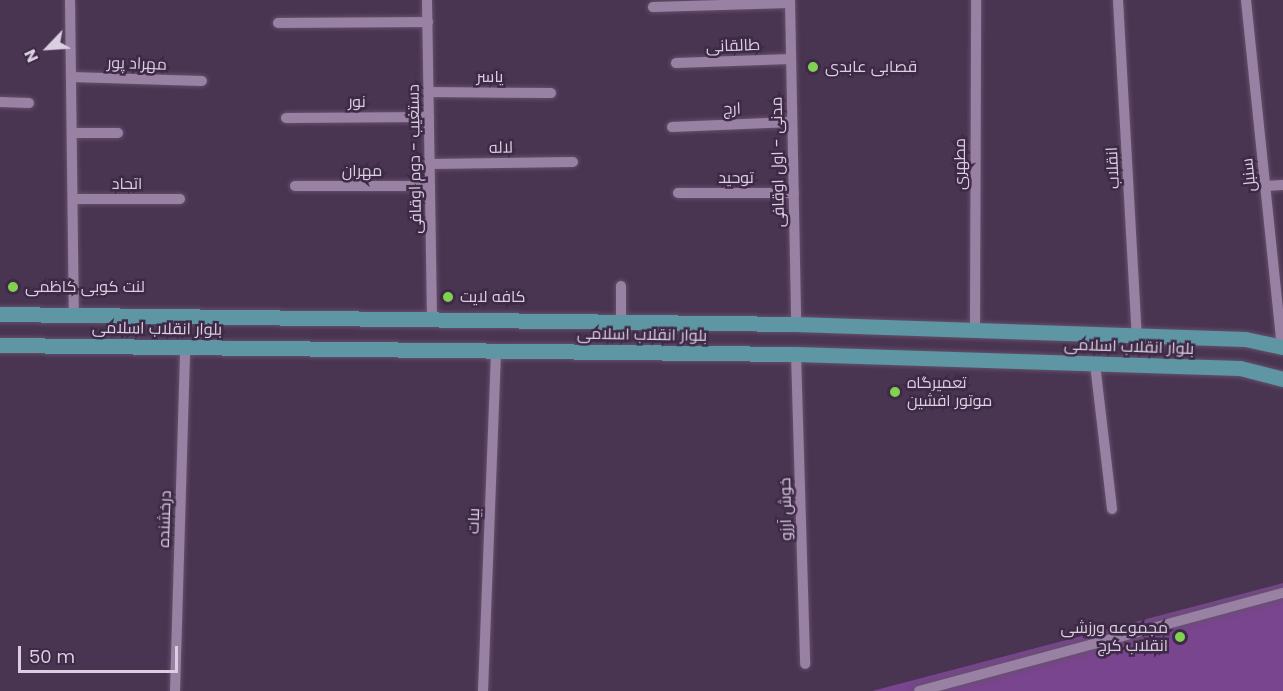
<!DOCTYPE html>
<meta charset="utf-8">
<style>
body{margin:0}
#map{position:relative;width:1283px;height:691px;overflow:hidden;background:#493452;font-family:Poppins,Cairo,sans-serif}
div>[style]{position:absolute}
.green>*{inset:0;background:#79458e}
.roads{filter:drop-shadow(0 0 2px #63516a) drop-shadow(0 0 2px #63516a)}
.minor>*{height:10px;margin:-5px;padding:0 5px;transform-origin:5px;border-radius:5px;background:#9981a3}
.major>*{height:15px;margin:-7.5px;padding:0 7.5px;transform-origin:7.5px;border-radius:7.5px;background:#5e96a4}
.dots>*{width:16px;height:16px;translate:-50% -50%;box-sizing:border-box;border:3px solid #3e2a47;border-radius:50%}
span{translate:-50% -50%;white-space:nowrap;text-align:center;line-height:1.15;-webkit-text-stroke:5px #3e2a47;paint-order:stroke}
.street-label{font-size:16px;color:#dbcee1}
.poi-label{font-size:16px;color:#dbcee1}
.left{translate:0 -50%;text-align:left}
.right{translate:-100% -50%;text-align:right}
.north{position:absolute;left:18px;top:18px;width:60px;height:60px;-webkit-text-stroke:4px #3e2a47;paint-order:stroke;rotate:245deg;font-size:16px;font-weight:700;line-height:24px;text-align:center;color:#dbcee1}
.north::after{content:'';display:block;margin:auto;width:21px;height:27px;background:#dbcee1;clip-path:polygon(50% 0,100% 100%,50% 72%,0 100%)}
.scale{position:absolute;left:18px;top:646px;width:160px;height:27px;box-sizing:border-box;border:3px solid #dbcee1;border-top:0;padding-left:8px;font-size:18px;line-height:21px;white-space:nowrap;color:#dbcee1;-webkit-text-stroke:4px #3e2a47;paint-order:stroke}
</style>
<div id="map">
<div class="green">
<i style="clip-path:polygon(1283px 583px,1283px 691px,872px 691px)"></i>
</div>
<div class="roads">
<div class="minor">
<i style="left:70px;top:0;width:316px;rotate:89.3deg"></i>
<i style="left:427px;top:0;width:317px;rotate:89.1deg"></i>
<i style="left:790px;top:0;width:324px;rotate:88.9deg"></i>
<i style="left:1118px;top:0;width:336px;rotate:86.8deg"></i>
<i style="left:1246px;top:0;width:348px;rotate:84.1deg"></i>
<i style="left:653px;top:7px;width:137px;rotate:-1.7deg"></i>
<i style="left:278px;top:23px;width:150px;rotate:-0.4deg"></i>
<i style="left:676px;top:63px;width:115px;rotate:-2deg"></i>
<i style="left:71px;top:77px;width:131px;rotate:1.7deg"></i>
<i style="left:429px;top:92px;width:122px;rotate:0.5deg"></i>
<i style="left:0;top:102px;width:29px;rotate:2deg"></i>
<i style="left:286px;top:118px;width:143px;rotate:-0.4deg"></i>
<i style="left:672px;top:127px;width:120px;rotate:-2.4deg"></i>
<i style="left:72px;top:133px;width:46px"></i>
<i style="left:430px;top:164px;width:143px;rotate:-0.8deg"></i>
<i style="left:295px;top:186px;width:135px"></i>
<i style="left:1265px;top:186px;width:18px;rotate:-3deg"></i>
<i style="left:678px;top:193px;width:116px"></i>
<i style="left:73px;top:199px;width:107px"></i>
<i style="left:621px;top:321px;width:35px;rotate:-90deg"></i>
<i style="left:975px;top:329px;width:329px;rotate:-89.8deg"></i>
<i style="left:796px;top:354px;width:310px;rotate:88.3deg"></i>
<i style="left:1095px;top:364px;width:146px;rotate:83.3deg"></i>
<i style="left:175px;top:691px;width:343px;rotate:-88.3deg"></i>
<i style="left:483px;top:691px;width:340px;rotate:-87.8deg"></i>
<i style="left:919px;top:691px;width:377px;rotate:-15.1deg"></i>
</div>
<div class="major">
<i style="left:0;top:314px;width:796px;rotate:0.72deg"></i>
<i style="left:796px;top:324px;width:449px;rotate:1.9deg"></i>
<i style="left:1245px;top:339px;width:39px;rotate:12deg"></i>
<i style="left:0;top:345px;width:796px;rotate:0.65deg"></i>
<i style="left:796px;top:354px;width:444px;rotate:1.8deg"></i>
<i style="left:1240px;top:368px;width:44px;rotate:14.3deg"></i>
</div>
</div>
<div class="dots">
<i style="left:813px;top:67px;background:#80d051"></i>
<i style="left:13px;top:287px;background:#80d051"></i>
<i style="left:448px;top:297px;background:#80d051"></i>
<i style="left:895px;top:392px;background:#80d051"></i>
<i style="left:1180px;top:637px;background:#80d051"></i>
</div>
<div class="street-label">
<span style="left:733px;top:46px;rotate:-2deg">طالقانی</span>
<span style="left:137px;top:64px;rotate:2deg">مهراد پور</span>
<span style="left:490px;top:77px">یاسر</span>
<span style="left:357px;top:102px">نور</span>
<span style="left:732px;top:109px;rotate:-2deg">ارج</span>
<span style="left:501px;top:148px;rotate:-1deg">لاله</span>
<span style="left:415px;top:159px;rotate:-91deg">دستغیب - دوم اوقافی</span>
<span style="left:778px;top:162px;rotate:-91deg">مدنی - اول اوقافی</span>
<span style="left:960px;top:164px;rotate:-90deg">مطهری</span>
<span style="left:1113px;top:168px;rotate:-93deg">انقلاب</span>
<span style="left:362px;top:171px">مهران</span>
<span style="left:1249px;top:175px;rotate:-96deg">سنبل</span>
<span style="left:736px;top:178px">توحید</span>
<span style="left:127px;top:184px">اتحاد</span>
<span style="left:157px;top:329px;rotate:1deg">بلوار انقلاب اسلامی</span>
<span style="left:642px;top:335px;rotate:1deg">بلوار انقلاب اسلامی</span>
<span style="left:1129px;top:347px;rotate:2deg">بلوار انقلاب اسلامی</span>
<span style="left:786px;top:509px;rotate:-91deg">خوش آرزو</span>
<span style="left:165px;top:519px;rotate:-88deg">درخشنده</span>
<span style="left:474px;top:521px;rotate:-88deg">بیات</span>
</div>
<div class="poi-label">
<span class="left" style="left:825px;top:67px">قصابی عابدی</span>
<span class="left" style="left:25px;top:287px">لنت کوبی کاظمی</span>
<span class="left" style="left:460px;top:297px">کافه لایت</span>
<span class="left" style="left:907px;top:392px">تعمیرگاه<br>موتور افشین</span>
<span class="right" style="left:1168px;top:637px">مجموعه ورزشی<br>انقلاب کرج</span>
</div>
<div class="north">N</div>
<div class="scale">50 m</div>
</div>
